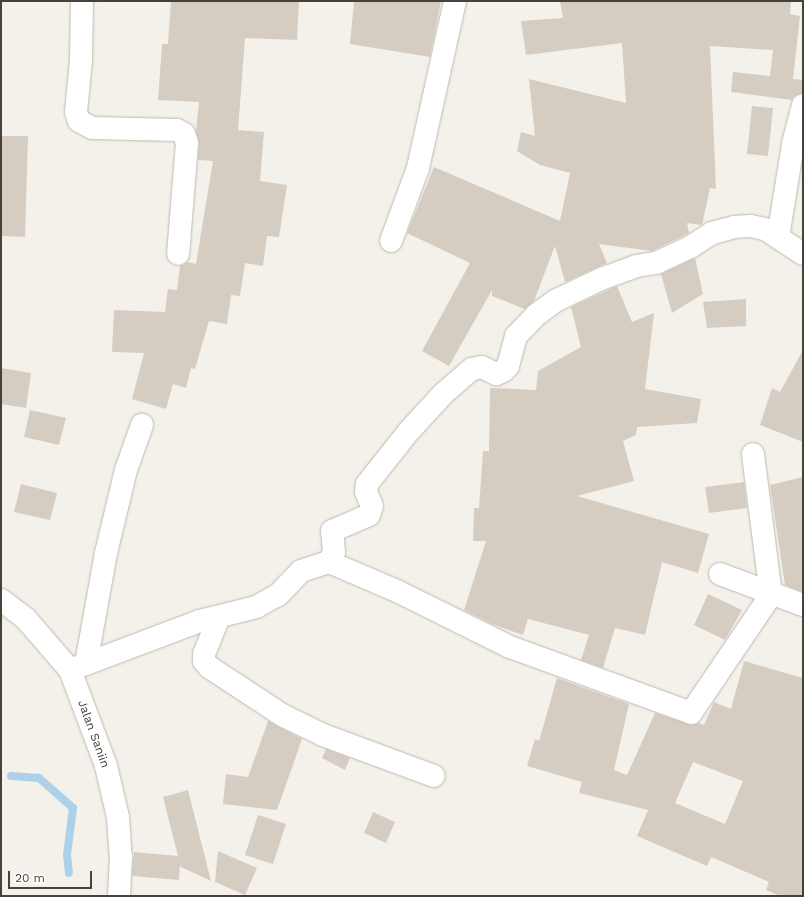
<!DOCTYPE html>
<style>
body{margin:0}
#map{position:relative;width:804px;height:897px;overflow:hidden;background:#f4f1eb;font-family:"Work Sans",sans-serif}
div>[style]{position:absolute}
.stream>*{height:8px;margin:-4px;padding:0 4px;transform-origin:4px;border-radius:4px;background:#aed0ea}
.building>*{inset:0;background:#d5cdc1}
.roads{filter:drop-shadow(0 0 1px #bfb9ae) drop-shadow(0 0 1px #bfb9ae)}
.minor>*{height:22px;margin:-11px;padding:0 11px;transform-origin:11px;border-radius:11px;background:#fff}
span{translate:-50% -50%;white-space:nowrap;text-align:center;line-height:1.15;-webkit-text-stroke:3px #fff;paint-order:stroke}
.street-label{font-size:12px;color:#474239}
.frame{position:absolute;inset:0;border:2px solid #474239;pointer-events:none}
.scale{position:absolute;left:8px;top:871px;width:84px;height:18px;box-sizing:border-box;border:2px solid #474239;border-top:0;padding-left:5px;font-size:12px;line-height:14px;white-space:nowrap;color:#474239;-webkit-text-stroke:3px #fff;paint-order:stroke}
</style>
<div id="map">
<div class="stream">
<i style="left:11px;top:776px;width:28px;rotate:4deg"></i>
<i style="left:39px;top:778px;width:45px;rotate:41.4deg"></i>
<i style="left:73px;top:808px;width:47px;rotate:97.3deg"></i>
<i style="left:67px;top:855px;width:18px;rotate:84deg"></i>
</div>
<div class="building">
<i style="clip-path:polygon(171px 1px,299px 1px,297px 40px,245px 38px,238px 130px,264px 132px,260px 181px,287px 185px,279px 237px,267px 236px,263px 266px,245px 263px,240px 296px,231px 295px,227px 324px,209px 321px,195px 369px,191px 368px,186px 388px,173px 384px,166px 409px,132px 399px,144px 353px,112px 352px,114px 310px,165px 312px,168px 289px,177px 290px,180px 266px,187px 262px,196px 264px,213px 161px,198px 160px,199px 144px,196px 131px,199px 102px,158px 100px,162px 44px,168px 44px)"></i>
<i style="clip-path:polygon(354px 1px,441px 1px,430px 57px,350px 44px)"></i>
<i style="clip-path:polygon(560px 1px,791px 1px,790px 14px,800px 16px,793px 79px,803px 80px,803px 93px,794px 96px,792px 100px,731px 92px,733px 72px,770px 76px,773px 50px,710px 46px,716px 189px,710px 188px,702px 225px,687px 223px,689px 233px,652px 251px,599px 244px,607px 263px,565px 282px,555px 246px,534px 301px,525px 309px,492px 296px,492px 290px,449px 366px,422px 351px,470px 263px,407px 233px,434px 167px,560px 221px,570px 173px,540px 165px,517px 151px,521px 132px,535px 136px,529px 79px,626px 103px,622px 43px,526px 55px,521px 21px,563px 18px)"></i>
<i style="clip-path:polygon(752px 106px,773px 108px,768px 156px,747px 154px)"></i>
<i style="clip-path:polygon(1px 136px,28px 136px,25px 237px,1px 236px)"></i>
<i style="clip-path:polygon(695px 258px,703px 294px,672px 313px,661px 274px)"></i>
<i style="clip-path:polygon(617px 286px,632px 322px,654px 313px,645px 389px,701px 399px,697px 423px,637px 427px,636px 435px,623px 441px,634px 481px,577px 496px,709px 534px,698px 573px,662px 562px,645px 635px,615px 628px,603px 668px,581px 660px,589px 635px,528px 619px,523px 635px,492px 624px,464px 610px,486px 541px,473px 541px,474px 508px,479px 508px,483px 451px,489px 451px,490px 388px,536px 390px,538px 371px,581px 347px,571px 307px)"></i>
<i style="clip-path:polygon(746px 299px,746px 326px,707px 328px,703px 302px)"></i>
<i style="clip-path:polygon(803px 350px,803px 442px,760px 425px,772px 388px,780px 392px)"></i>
<i style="clip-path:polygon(1px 368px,31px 373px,26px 408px,1px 404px)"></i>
<i style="clip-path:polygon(30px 410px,66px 418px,59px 445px,24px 437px)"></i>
<i style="clip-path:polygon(803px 477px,803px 592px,785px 585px,770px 485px)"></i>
<i style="clip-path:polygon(744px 482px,747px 508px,709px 513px,705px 487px)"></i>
<i style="clip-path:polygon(21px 484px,57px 493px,50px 520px,14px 512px)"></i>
<i style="clip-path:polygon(708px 594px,742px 610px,725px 640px,694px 625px)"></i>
<i style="clip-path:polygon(evenodd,744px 661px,803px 678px,803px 896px,780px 896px,766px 890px,769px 882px,711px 857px,707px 866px,637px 836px,648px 810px,579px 793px,582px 782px,527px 766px,535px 739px,539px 741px,557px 678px,629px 704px,614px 770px,627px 775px,655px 713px,692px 725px,699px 723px,704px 725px,714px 702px,731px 709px,744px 661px,693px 762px,743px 781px,725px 824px,675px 803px,693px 762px)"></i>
<i style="clip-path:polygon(268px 721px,302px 739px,277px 810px,223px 804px,226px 774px,248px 777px)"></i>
<i style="clip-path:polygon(326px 749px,350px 758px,345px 770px,322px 758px)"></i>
<i style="clip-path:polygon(188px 790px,211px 881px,181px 867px,180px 864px,179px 880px,132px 876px,134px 852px,178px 856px,163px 797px)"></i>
<i style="clip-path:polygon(373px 812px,395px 822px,386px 843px,364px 833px)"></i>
<i style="clip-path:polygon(258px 815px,286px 824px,273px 864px,245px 855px)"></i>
<i style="clip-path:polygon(218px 851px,257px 868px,245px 895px,215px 882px)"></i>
</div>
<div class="roads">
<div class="minor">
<i style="left:82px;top:1px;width:59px;rotate:91deg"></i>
<i style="left:81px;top:60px;width:52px;rotate:95.5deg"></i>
<i style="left:76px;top:112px;width:9px;rotate:72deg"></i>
<i style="left:79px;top:121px;width:15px;rotate:28deg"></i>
<i style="left:92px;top:128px;width:85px;rotate:1.3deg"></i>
<i style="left:177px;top:130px;width:8px;rotate:30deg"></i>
<i style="left:184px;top:134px;width:9px;rotate:72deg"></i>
<i style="left:187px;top:143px;width:111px;rotate:94.6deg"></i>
<i style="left:778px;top:237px;width:94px;rotate:-80.8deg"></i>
<i style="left:793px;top:144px;width:40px;rotate:-75.6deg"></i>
<i style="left:391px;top:241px;width:78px;rotate:-69.7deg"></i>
<i style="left:418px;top:168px;width:171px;rotate:-77.5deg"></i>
<i style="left:329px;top:562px;width:76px;rotate:23.2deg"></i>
<i style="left:399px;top:592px;width:124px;rotate:26.4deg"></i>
<i style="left:510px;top:647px;width:193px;rotate:20deg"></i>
<i style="left:691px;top:713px;width:143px;rotate:-55.9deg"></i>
<i style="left:771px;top:595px;width:142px;rotate:-97.3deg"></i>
<i style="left:720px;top:574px;width:89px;rotate:20.5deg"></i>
<i style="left:1px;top:600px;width:31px;rotate:37deg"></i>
<i style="left:26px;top:619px;width:67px;rotate:49.2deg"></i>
<i style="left:70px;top:670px;width:103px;rotate:69.4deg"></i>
<i style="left:106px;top:766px;width:52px;rotate:76.8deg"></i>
<i style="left:118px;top:817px;width:39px;rotate:86deg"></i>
<i style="left:121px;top:856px;width:40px;rotate:92.9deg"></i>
<i style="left:219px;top:617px;width:40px;rotate:112deg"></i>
<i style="left:204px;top:654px;width:7px;rotate:90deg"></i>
<i style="left:204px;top:661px;width:8px;rotate:50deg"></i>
<i style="left:209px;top:667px;width:87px;rotate:33.3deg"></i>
<i style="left:282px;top:715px;width:46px;rotate:26deg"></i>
<i style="left:323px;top:735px;width:118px;rotate:20.3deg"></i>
<i style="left:86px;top:664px;width:113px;rotate:-79.8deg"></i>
<i style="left:106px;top:553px;width:85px;rotate:-76.5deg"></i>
<i style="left:126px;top:470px;width:48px;rotate:-70.4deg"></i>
<i style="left:70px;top:670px;width:139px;rotate:-20.7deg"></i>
<i style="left:200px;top:621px;width:58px;rotate:-14deg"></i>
<i style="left:256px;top:607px;width:25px;rotate:-29deg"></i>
<i style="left:278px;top:595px;width:33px;rotate:-46deg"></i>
<i style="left:301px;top:571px;width:29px;rotate:-18deg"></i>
<i style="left:329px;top:562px;width:11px;rotate:-63deg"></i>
<i style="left:334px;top:552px;width:21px;rotate:-95deg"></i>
<i style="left:332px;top:531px;width:40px;rotate:-23.4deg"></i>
<i style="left:369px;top:515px;width:9px;rotate:-72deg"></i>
<i style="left:372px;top:506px;width:15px;rotate:-113deg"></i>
<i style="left:366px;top:492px;width:8px;rotate:-83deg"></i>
<i style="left:367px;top:484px;width:68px;rotate:-51.6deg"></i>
<i style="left:409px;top:431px;width:50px;rotate:-47.4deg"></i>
<i style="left:443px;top:394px;width:38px;rotate:-41deg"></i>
<i style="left:472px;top:369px;width:10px;rotate:-11deg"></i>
<i style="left:482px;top:367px;width:16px;rotate:27deg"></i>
<i style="left:496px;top:374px;width:8px;rotate:-23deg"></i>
<i style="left:503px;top:371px;width:7px;rotate:-45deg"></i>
<i style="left:508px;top:366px;width:31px;rotate:-75deg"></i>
<i style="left:516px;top:336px;width:29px;rotate:-46deg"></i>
<i style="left:536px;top:315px;width:26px;rotate:-36deg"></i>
<i style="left:557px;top:300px;width:49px;rotate:-25.5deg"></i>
<i style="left:601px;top:279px;width:37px;rotate:-20deg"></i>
<i style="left:636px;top:266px;width:20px;rotate:-9deg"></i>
<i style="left:656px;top:263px;width:40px;rotate:-25deg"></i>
<i style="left:692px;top:246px;width:24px;rotate:-33deg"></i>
<i style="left:712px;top:233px;width:24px;rotate:-15deg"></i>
<i style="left:735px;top:227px;width:16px;rotate:-4deg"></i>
<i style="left:751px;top:226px;width:14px;rotate:12deg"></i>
<i style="left:765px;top:229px;width:45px;rotate:33.3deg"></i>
</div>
</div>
<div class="street-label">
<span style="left:93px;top:734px;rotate:70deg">Jalan Saniin</span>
</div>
<div class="frame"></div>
<div class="scale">20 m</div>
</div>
